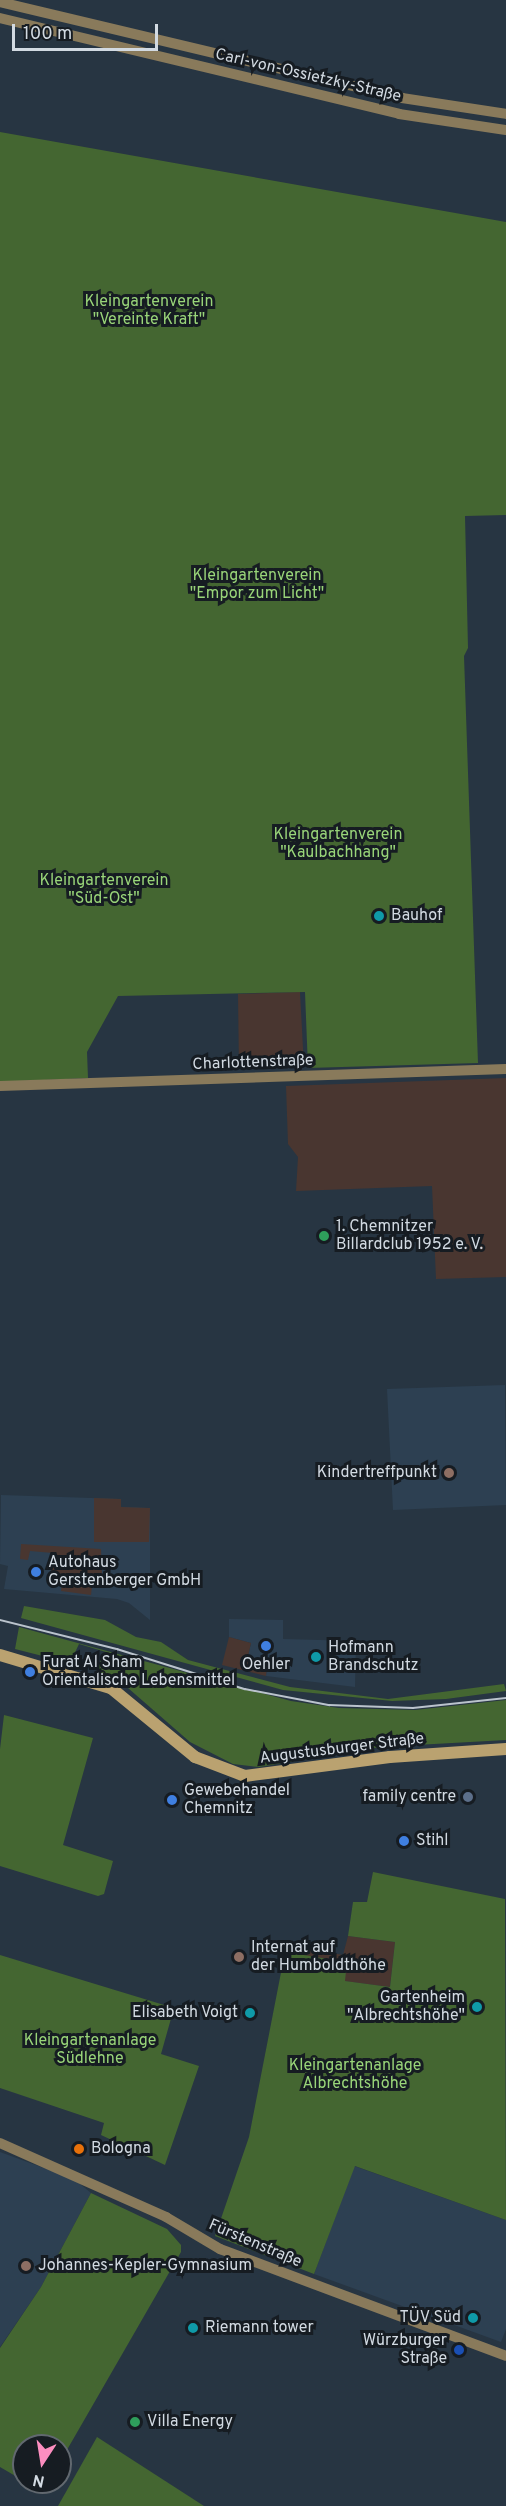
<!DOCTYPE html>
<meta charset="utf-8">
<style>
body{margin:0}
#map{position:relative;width:506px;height:2506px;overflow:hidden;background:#273542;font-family:Overpass,sans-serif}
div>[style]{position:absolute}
.built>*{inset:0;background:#2d4052}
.industrial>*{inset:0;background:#493630}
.green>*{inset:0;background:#446631}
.tertiary>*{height:10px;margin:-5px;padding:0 5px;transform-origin:5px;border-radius:5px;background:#897a5b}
.secondary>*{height:12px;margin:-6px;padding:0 6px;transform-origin:6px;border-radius:6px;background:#baa270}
.tram>*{height:1.5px;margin:-0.75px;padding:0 0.75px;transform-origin:0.75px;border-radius:0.75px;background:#bac3cc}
.dots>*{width:16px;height:16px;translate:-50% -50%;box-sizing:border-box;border:3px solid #161c22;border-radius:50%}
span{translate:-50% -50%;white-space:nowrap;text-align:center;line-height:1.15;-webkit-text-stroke:6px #161c22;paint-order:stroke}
.street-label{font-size:16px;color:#d2dae2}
.park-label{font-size:16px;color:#99d579}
.poi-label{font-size:16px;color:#d2dae2}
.left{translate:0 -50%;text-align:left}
.right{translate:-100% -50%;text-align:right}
.north{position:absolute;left:12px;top:2434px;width:60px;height:60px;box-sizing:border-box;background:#161c22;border:2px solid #61686f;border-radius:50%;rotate:192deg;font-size:16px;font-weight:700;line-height:24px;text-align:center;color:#d2dae2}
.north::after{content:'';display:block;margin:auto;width:21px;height:27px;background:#fd8ec0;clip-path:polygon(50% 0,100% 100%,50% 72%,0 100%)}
.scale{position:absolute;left:12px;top:24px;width:146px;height:27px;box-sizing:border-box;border:3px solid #d2dae2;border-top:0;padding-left:8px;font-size:18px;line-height:21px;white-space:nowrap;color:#d2dae2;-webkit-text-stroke:4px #161c22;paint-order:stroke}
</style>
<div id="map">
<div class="built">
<i style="clip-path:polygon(505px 1385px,506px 1505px,393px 1510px,387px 1389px)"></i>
<i style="clip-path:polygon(1px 1495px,121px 1499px,121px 1507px,150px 1508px,150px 1620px,129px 1603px,117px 1599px,4px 1589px,8px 1566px,0 1564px)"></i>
<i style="clip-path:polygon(229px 1619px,283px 1620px,283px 1639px,356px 1641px,355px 1687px,266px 1676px,267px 1666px,248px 1656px,251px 1643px,229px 1637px)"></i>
<i style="clip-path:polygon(0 2152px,74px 2179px,91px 2193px,41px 2287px,0 2347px)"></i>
<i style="clip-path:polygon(354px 2166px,506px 2220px,506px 2329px,501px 2342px,314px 2274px)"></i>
</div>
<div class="industrial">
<i style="clip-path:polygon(300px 992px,304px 1067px,239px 1069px,238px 994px)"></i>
<i style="clip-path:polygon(506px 1078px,506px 1277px,436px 1279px,432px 1186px,296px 1191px,298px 1157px,288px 1144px,286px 1086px)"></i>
<i style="clip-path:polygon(94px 1498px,121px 1499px,121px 1507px,150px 1508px,149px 1542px,94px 1542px)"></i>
<i style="clip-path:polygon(21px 1544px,101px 1549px,102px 1576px,93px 1577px,91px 1595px,61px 1591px,63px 1574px,51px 1573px,53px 1553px,30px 1551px,28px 1560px,20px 1559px)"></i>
<i style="clip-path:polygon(229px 1637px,251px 1643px,248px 1656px,267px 1666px,266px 1676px,222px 1665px)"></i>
<i style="clip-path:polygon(348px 1936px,395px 1942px,390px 1987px,344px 1981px,347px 1963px,285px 1952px,286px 1945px,343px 1955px)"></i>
</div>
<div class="green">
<i style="clip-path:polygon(0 132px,506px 222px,506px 515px,465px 516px,468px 648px,464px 656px,478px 1063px,308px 1068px,305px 992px,118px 996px,87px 1052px,88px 1078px,0 1082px)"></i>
<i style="clip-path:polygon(24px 1606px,105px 1620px,136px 1637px,161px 1642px,188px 1660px,290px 1687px,388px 1699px,504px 1684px,506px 1691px,446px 1699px,392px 1701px,283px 1690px,21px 1618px)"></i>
<i style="clip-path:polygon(19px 1627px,291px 1701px,339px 1708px,415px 1710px,506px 1700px,506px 1740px,380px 1747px,259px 1767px,233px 1764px,190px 1742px,128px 1688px,96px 1672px,101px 1660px,114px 1663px,116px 1655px,79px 1644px,70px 1663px,15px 1649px)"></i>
<i style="clip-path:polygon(4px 1715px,93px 1738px,63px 1845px,113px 1861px,104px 1894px,98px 1896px,0 1866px,0 1749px)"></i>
<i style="clip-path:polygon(373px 1872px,505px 1899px,506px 2220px,355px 2166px,314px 2274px,215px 2236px,249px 2137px,285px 1952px,347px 1962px,345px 1981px,390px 1987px,395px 1942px,348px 1936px,353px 1902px,367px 1902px)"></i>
<i style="clip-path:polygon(0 1955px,174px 2008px,161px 2054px,199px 2066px,165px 2165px,101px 2135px,104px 2123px,0 2088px)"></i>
<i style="clip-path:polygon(91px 2193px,167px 2229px,181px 2245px,181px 2252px,60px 2462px,60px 2446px,24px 2446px,24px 2481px,0 2467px,0 2348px,41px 2287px)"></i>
<i style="clip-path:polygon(97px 2437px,204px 2506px,58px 2506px)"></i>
</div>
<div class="tertiary">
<i style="left:0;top:2px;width:413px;rotate:13.4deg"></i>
<i style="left:402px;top:98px;width:105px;rotate:8.7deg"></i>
<i style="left:0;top:18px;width:410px;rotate:13.5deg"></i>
<i style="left:399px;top:114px;width:108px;rotate:8.5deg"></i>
<i style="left:0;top:1086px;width:506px;rotate:-1.92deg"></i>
<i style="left:0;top:2143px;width:182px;rotate:24deg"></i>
<i style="left:166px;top:2217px;width:63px;rotate:30.7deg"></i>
<i style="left:220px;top:2249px;width:305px;rotate:20.5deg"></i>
</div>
<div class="secondary">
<i style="left:0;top:1655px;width:116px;rotate:16.6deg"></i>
<i style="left:111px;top:1688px;width:109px;rotate:39.4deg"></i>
<i style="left:195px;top:1757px;width:53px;rotate:20.8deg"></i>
<i style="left:245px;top:1776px;width:146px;rotate:-7.5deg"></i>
<i style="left:390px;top:1757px;width:116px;rotate:-3.9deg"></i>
</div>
<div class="tram">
<i style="left:0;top:1620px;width:121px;rotate:13.9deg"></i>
<i style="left:117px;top:1649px;width:134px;rotate:17.4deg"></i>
<i style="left:245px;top:1689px;width:86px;rotate:10.8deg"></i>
<i style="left:329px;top:1705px;width:84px;rotate:2deg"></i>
<i style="left:413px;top:1708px;width:94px;rotate:-6.1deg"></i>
</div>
<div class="dots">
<i style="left:379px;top:916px;background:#0f9aa8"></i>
<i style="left:324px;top:1236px;background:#2e9e5b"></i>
<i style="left:449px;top:1473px;background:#8d6e63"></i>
<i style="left:36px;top:1572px;background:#3f7fe0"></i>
<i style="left:266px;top:1646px;background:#3f7fe0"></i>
<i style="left:316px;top:1657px;background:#0f9aa8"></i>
<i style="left:30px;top:1672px;background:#3f7fe0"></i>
<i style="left:468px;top:1797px;background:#5c6f8a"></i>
<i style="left:172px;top:1800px;background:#3f7fe0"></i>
<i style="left:404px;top:1841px;background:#3f7fe0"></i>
<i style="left:239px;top:1957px;background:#8d6e63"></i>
<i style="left:477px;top:2007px;background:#0f9aa8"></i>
<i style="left:250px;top:2013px;background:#0f9aa8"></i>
<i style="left:79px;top:2149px;background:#e8710a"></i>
<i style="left:26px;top:2266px;background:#8d6e63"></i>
<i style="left:473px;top:2318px;background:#0f9aa8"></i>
<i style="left:193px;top:2328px;background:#0f9aa8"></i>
<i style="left:459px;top:2350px;background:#1a4fb4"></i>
<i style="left:135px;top:2422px;background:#2e9e5b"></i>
</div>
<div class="street-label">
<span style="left:308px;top:76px;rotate:13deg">Carl-von-Ossietzky-Straße</span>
<span style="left:253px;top:1063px;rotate:-2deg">Charlottenstraße</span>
<span style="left:342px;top:1749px;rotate:-7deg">Augustusburger Straße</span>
<span style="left:255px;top:2244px;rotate:23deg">Fürstenstraße</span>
</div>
<div class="park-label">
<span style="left:149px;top:311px">Kleingartenverein<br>"Vereinte Kraft"</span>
<span style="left:257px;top:585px">Kleingartenverein<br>"Empor zum Licht"</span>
<span style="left:338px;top:844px">Kleingartenverein<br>"Kaulbachhang"</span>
<span style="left:104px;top:890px">Kleingartenverein<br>"Süd-Ost"</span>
<span style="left:90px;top:2050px">Kleingartenanlage<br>Südlehne</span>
<span style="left:355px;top:2075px">Kleingartenanlage<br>Albrechtshöhe</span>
</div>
<div class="poi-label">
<span class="left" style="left:391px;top:916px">Bauhof</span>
<span class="left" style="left:336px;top:1236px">1. Chemnitzer<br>Billardclub 1952 e. V.</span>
<span class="right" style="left:437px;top:1473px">Kindertreffpunkt</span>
<span class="left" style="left:48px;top:1572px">Autohaus<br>Gerstenberger GmbH</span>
<span class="left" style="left:328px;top:1657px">Hofmann<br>Brandschutz</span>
<span class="left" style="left:42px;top:1672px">Furat Al Sham<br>Orientalische Lebensmittel</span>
<span style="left:266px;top:1665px">Oehler</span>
<span class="left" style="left:184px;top:1800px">Gewebehandel<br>Chemnitz</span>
<span class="right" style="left:456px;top:1797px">family centre</span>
<span class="left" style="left:416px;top:1841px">Stihl</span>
<span class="left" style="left:251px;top:1957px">Internat auf<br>der Humboldthöhe</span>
<span class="right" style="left:465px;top:2007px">Gartenheim<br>"Albrechtshöhe"</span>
<span class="right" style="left:238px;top:2013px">Elisabeth Voigt</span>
<span class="left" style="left:91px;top:2149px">Bologna</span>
<span class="left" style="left:38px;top:2266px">Johannes-Kepler-Gymnasium</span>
<span class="right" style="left:461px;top:2318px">TÜV Süd</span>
<span class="left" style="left:205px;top:2328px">Riemann tower</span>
<span class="right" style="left:447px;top:2350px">Würzburger<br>Straße</span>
<span class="left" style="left:147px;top:2422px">Villa Energy</span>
</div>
<div class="north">N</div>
<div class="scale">100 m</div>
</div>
